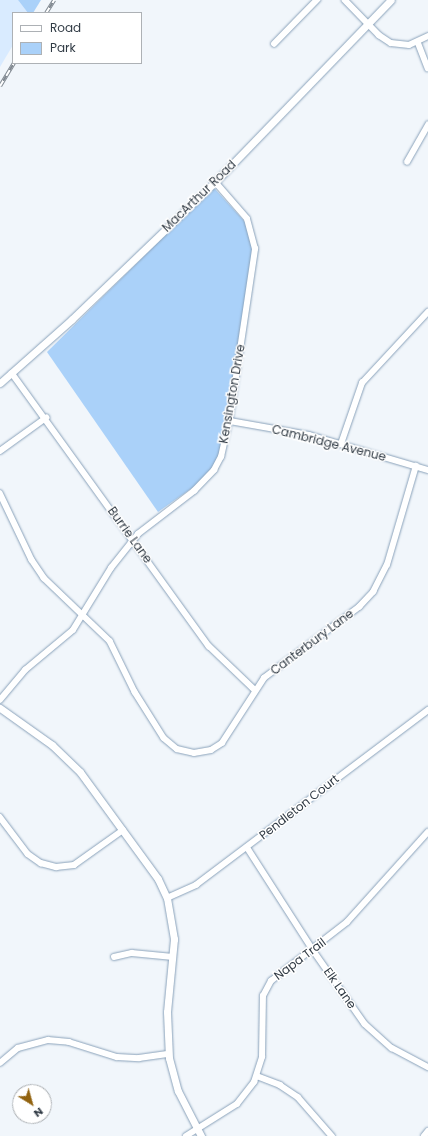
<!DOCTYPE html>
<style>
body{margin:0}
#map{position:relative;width:428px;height:1136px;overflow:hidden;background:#f1f6fb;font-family:Poppins,sans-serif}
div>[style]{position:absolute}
.built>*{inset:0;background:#d9ebff}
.green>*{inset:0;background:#aad1f9}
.roads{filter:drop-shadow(0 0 1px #8aa2ba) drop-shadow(0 0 1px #8aa2ba)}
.minor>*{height:5.5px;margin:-2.75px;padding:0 2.75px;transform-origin:2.75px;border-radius:2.75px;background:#fff}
.tertiary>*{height:7px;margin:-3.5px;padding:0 3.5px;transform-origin:3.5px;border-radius:3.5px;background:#fff}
.rail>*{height:3.5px;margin-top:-1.75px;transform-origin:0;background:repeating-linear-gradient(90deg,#fff 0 6px,#818991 0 12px);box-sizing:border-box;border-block:1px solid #818991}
span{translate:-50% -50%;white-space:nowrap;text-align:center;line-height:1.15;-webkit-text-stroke:3px #fff;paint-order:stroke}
.street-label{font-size:12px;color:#313b45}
.legend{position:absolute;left:12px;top:12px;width:130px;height:52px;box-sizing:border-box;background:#fff;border:1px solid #adb1b5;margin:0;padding:5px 7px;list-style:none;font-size:12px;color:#313b45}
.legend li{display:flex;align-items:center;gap:8px;height:20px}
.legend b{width:20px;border:1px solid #adb1b5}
.north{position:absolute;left:12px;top:1084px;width:40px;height:40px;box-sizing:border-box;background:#fff;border:1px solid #adb1b5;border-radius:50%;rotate:143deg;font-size:11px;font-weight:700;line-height:16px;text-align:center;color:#313b45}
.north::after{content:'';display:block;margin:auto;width:14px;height:18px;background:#926310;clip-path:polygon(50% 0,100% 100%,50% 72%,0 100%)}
</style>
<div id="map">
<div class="built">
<i style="clip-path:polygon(0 0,18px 0,28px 13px,13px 13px,13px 45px,0 67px)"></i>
</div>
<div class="green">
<i style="clip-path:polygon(18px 0,41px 0,33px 13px,28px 13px)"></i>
<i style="clip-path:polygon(215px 189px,245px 222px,252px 247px,249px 283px,225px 428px,220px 452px,212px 468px,199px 483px,158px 512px,47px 352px,211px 190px)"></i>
</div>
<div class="roads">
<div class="minor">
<i style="left:345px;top:0;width:49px;rotate:45.8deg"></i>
<i style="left:379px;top:35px;width:14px;rotate:34deg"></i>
<i style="left:391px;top:43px;width:18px;rotate:6deg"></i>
<i style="left:409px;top:45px;width:21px;rotate:-25deg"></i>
<i style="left:418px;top:42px;width:28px;rotate:69deg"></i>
<i style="left:274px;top:44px;width:62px;rotate:-45.7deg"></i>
<i style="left:407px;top:162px;width:43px;rotate:-60.4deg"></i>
<i style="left:12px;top:373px;width:337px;rotate:54.2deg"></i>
<i style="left:209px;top:646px;width:64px;rotate:43.7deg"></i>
<i style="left:230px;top:421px;width:80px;rotate:10deg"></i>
<i style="left:309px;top:435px;width:124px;rotate:16.4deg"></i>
<i style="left:341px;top:444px;width:65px;rotate:-71deg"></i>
<i style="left:362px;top:383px;width:97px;rotate:-47.1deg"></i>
<i style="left:0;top:451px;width:57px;rotate:-35.7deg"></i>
<i style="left:0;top:493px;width:74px;rotate:64.5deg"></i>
<i style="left:32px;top:560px;width:22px;rotate:56deg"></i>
<i style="left:44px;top:578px;width:91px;rotate:43.7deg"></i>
<i style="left:110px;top:641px;width:57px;rotate:63.9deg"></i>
<i style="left:135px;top:692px;width:54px;rotate:57.8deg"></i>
<i style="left:164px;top:738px;width:17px;rotate:40deg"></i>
<i style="left:177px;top:749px;width:17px;rotate:13deg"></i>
<i style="left:194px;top:753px;width:17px;rotate:-10deg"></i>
<i style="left:211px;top:750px;width:13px;rotate:-32deg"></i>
<i style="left:222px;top:743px;width:77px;rotate:-57.1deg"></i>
<i style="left:264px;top:678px;width:119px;rotate:-36.8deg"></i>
<i style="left:359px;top:607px;width:21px;rotate:-47deg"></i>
<i style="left:373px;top:592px;width:30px;rotate:-63deg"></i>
<i style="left:387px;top:565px;width:103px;rotate:-73.7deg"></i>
<i style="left:0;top:700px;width:39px;rotate:-50deg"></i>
<i style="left:25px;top:670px;width:62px;rotate:-39.8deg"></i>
<i style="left:73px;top:630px;width:73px;rotate:-58.5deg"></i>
<i style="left:111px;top:568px;width:43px;rotate:-51.5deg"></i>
<i style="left:138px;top:534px;width:71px;rotate:-37.5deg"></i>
<i style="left:194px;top:491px;width:29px;rotate:-46deg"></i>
<i style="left:214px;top:470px;width:15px;rotate:-62deg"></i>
<i style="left:221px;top:457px;width:41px;rotate:-77.3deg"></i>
<i style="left:230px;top:417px;width:170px;rotate:-81.5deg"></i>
<i style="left:255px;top:249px;width:31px;rotate:-105deg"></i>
<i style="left:247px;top:219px;width:49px;rotate:-130.9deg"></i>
<i style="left:0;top:817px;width:46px;rotate:52.9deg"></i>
<i style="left:28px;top:854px;width:16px;rotate:35deg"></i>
<i style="left:41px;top:863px;width:16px;rotate:15deg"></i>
<i style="left:56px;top:867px;width:18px;rotate:-6deg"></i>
<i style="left:74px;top:865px;width:60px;rotate:-35.5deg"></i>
<i style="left:247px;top:847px;width:122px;rotate:57.3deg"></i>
<i style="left:313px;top:950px;width:90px;rotate:54.9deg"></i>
<i style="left:365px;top:1024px;width:36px;rotate:42deg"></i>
<i style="left:392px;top:1048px;width:41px;rotate:27.8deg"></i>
<i style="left:167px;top:898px;width:32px;rotate:-24deg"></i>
<i style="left:196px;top:885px;width:291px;rotate:-37deg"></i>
<i style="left:114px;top:957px;width:18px;rotate:-13deg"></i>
<i style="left:132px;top:953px;width:41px;rotate:5.6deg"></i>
<i style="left:0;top:1063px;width:23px;rotate:-40deg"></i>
<i style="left:18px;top:1048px;width:31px;rotate:-15deg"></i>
<i style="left:48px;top:1040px;width:21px;rotate:5deg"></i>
<i style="left:69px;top:1042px;width:50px;rotate:17.4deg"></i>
<i style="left:117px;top:1057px;width:22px;rotate:3deg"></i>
<i style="left:139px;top:1058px;width:30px;rotate:-8deg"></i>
<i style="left:257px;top:1076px;width:25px;rotate:21deg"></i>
<i style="left:280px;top:1085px;width:22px;rotate:34deg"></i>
<i style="left:298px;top:1097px;width:52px;rotate:48.9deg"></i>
<i style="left:186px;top:1136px;width:60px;rotate:-32.1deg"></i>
<i style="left:237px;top:1104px;width:28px;rotate:-52deg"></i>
<i style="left:254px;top:1082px;width:26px;rotate:-72deg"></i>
<i style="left:262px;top:1057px;width:61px;rotate:-89.1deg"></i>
<i style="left:263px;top:996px;width:17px;rotate:-62deg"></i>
<i style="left:271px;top:981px;width:96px;rotate:-37.8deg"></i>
<i style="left:347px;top:922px;width:121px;rotate:-48deg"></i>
<i style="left:424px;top:1136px;width:6px;rotate:-51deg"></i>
</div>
<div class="tertiary">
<i style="left:0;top:383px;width:96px;rotate:-41.6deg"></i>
<i style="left:72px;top:319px;width:198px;rotate:-43.8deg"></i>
<i style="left:215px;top:182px;width:253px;rotate:-46deg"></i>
<i style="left:0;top:708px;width:64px;rotate:35.4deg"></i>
<i style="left:52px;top:745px;width:39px;rotate:44deg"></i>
<i style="left:80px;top:772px;width:132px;rotate:53.9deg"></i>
<i style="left:158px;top:879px;width:21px;rotate:65deg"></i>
<i style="left:167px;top:898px;width:42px;rotate:80.3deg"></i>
<i style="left:174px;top:939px;width:73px;rotate:95.5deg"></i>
<i style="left:167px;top:1012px;width:46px;rotate:87.5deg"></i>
<i style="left:169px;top:1058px;width:34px;rotate:75deg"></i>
<i style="left:178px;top:1091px;width:51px;rotate:62.9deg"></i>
</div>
</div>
<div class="rail">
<i style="left:46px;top:13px;width:15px;rotate:-58deg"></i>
<i style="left:0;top:86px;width:27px;rotate:-59deg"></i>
</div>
<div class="street-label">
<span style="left:199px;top:196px;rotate:-44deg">MacArthur Road</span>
<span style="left:232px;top:394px;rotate:-80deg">Kensington Drive</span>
<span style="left:329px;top:443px;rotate:14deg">Cambridge Avenue</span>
<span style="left:130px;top:535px;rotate:54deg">Burrie Lane</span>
<span style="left:312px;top:642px;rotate:-37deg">Canterbury Lane</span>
<span style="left:299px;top:807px;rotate:-38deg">Pendleton Court</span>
<span style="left:300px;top:959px;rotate:-37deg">Napa Trail</span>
<span style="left:340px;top:988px;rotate:55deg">Elk Lane</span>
</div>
<ul class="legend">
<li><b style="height:5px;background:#fff"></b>Road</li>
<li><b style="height:11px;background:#aad1f9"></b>Park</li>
</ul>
<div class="north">N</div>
</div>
